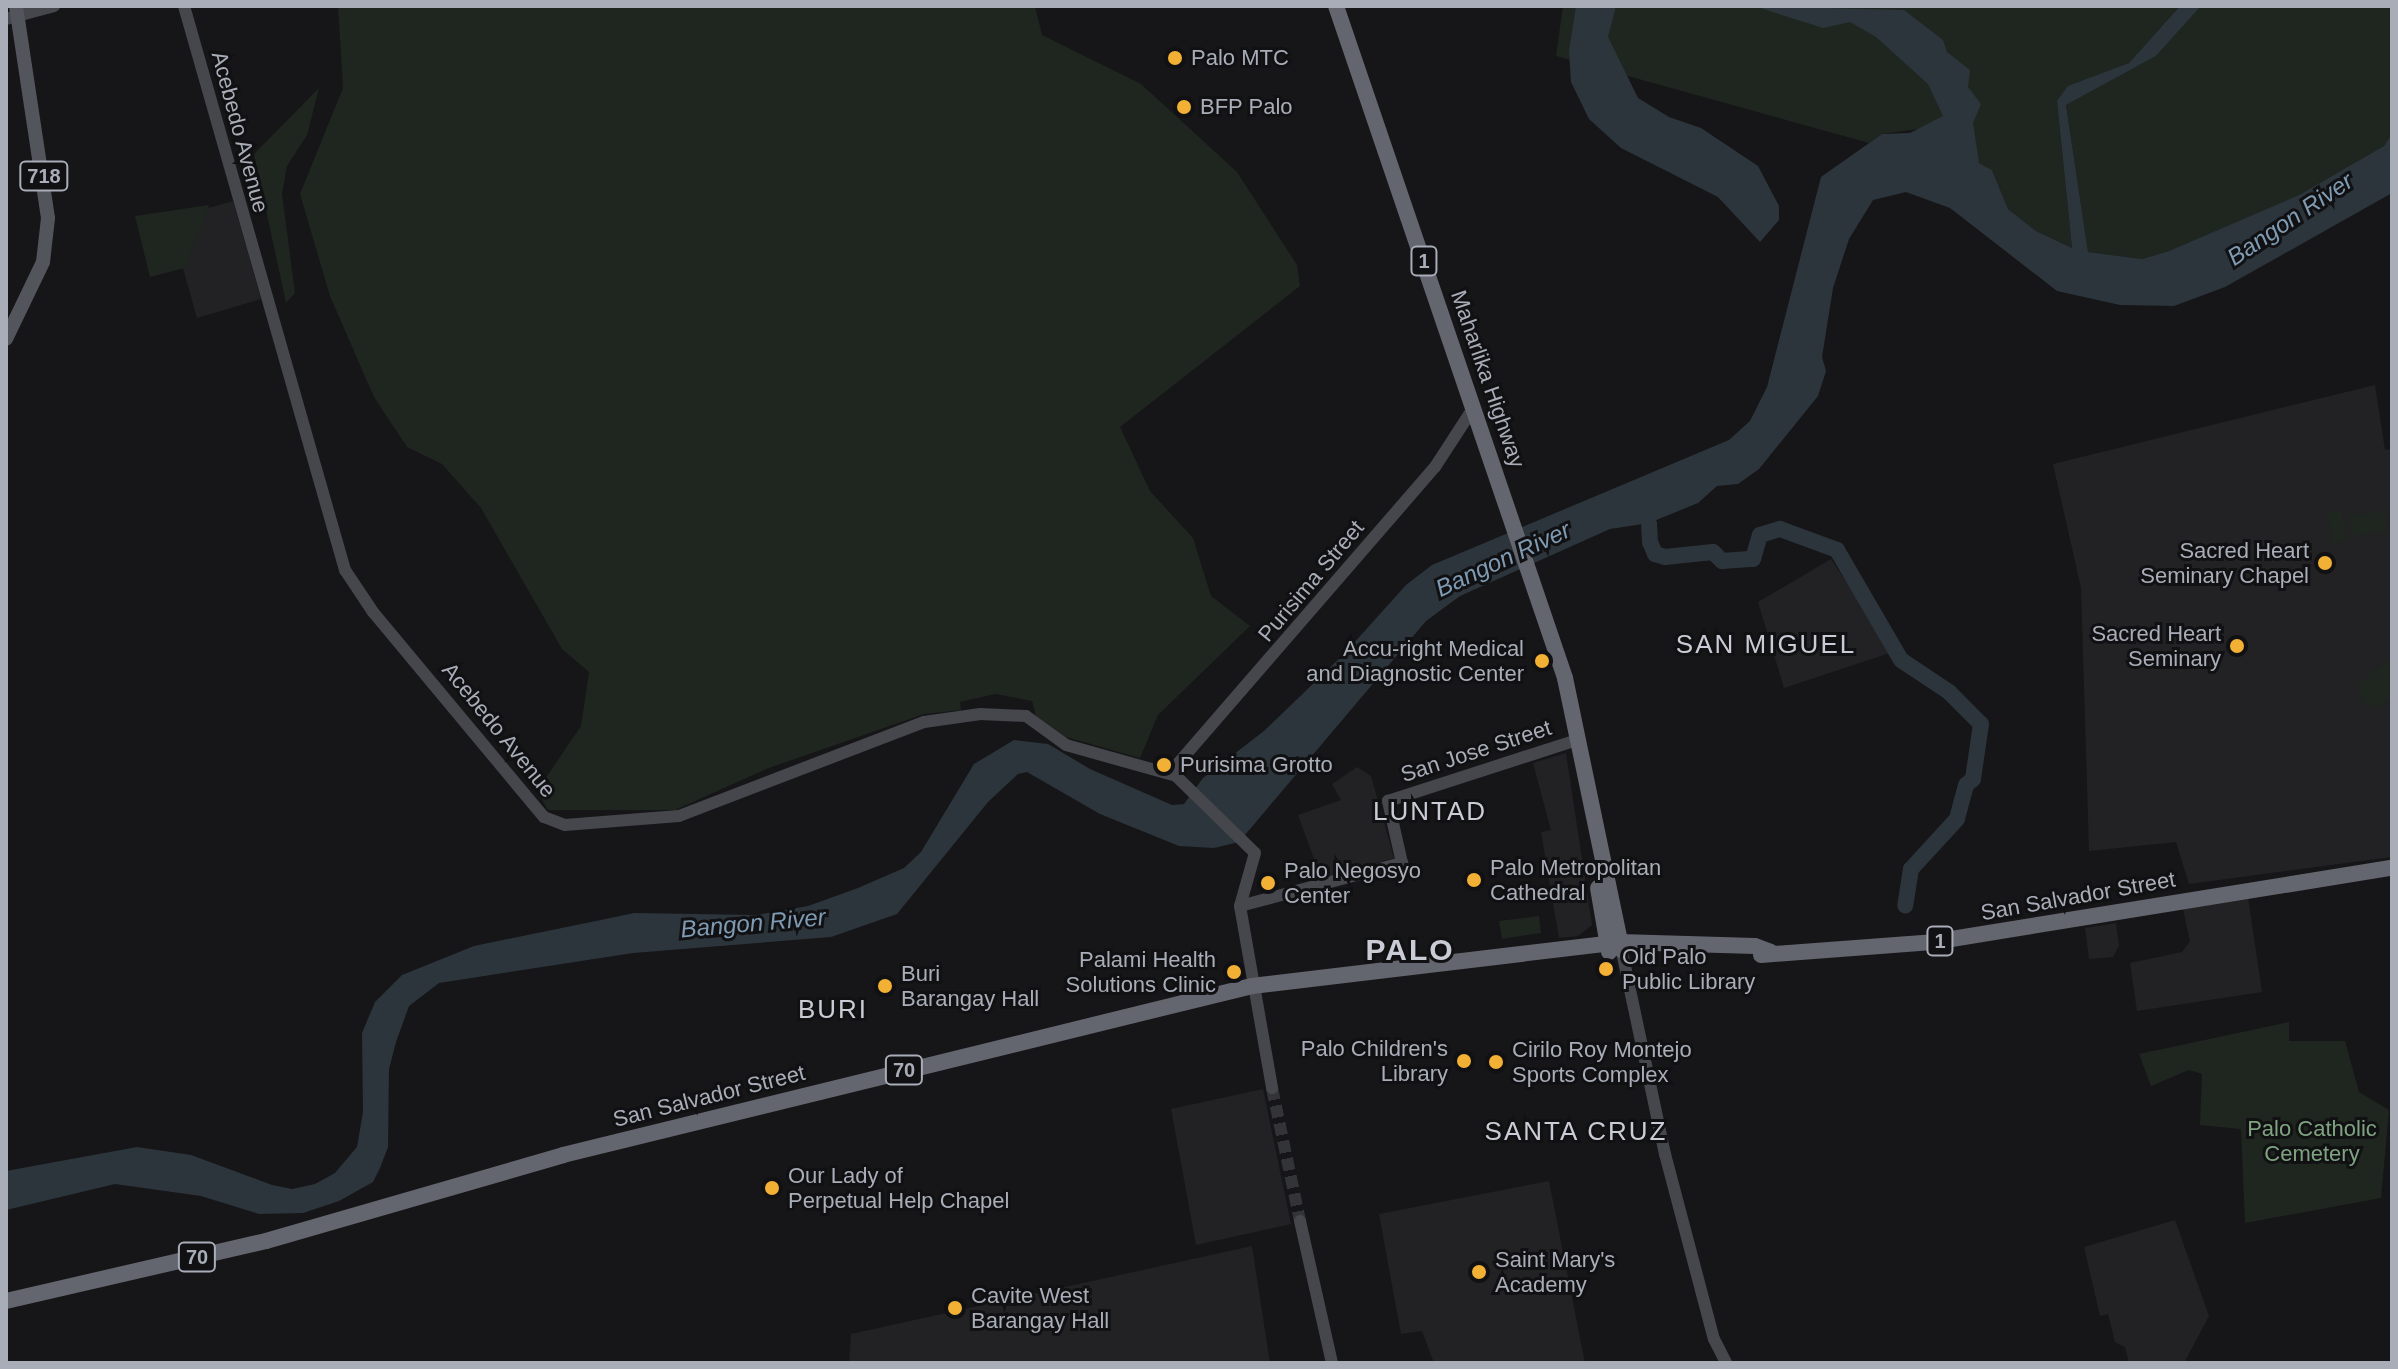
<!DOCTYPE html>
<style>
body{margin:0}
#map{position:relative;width:2398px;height:1369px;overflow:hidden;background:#161618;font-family:Helvetica,sans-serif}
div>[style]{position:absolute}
.built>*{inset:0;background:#222225}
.green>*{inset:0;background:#1e261f}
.water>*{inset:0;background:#2c353c}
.river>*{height:16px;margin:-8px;padding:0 8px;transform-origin:8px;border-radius:8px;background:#2c353c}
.secondary-tunnel>*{height:12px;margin-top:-6px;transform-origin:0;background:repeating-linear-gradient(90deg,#333438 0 12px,transparent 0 18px)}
.secondary>*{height:12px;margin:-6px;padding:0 6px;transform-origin:6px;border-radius:6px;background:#45474d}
.primary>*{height:14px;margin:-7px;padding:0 7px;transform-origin:7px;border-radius:7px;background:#53555c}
.highway>*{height:16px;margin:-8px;padding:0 8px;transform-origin:8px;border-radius:8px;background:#63666e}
.dots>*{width:22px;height:22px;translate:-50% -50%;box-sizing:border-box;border:4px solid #111113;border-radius:50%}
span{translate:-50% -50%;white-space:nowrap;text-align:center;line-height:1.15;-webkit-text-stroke:6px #111113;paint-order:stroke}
.shield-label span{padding:2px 6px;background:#111113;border:2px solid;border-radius:6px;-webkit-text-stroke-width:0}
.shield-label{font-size:20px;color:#a8adb8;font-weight:700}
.poi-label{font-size:22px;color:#a8adb8}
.left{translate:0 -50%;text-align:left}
.right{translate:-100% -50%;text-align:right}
.street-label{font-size:22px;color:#a8adb8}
.park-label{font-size:22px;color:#7fa381}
.water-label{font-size:24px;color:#7f9bb3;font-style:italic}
.quarter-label{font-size:26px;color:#c9ccd4;letter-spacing:2px}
.district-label{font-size:30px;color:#c9ccd4;font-weight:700;letter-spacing:2px}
.frame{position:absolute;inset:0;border:8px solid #a8adb8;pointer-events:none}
</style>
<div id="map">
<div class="built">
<i style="clip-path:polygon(233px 201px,261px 299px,197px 318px,169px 219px)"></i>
<i style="clip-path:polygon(2375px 385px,2385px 450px,2392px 449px,2392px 857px,2189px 884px,2176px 842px,2089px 851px,2081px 588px,2053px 464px)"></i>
<i style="clip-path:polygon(1831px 559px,1893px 652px,1784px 688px,1758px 602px)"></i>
<i style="clip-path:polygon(1566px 753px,1592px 925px,1578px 936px,1559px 938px,1541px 832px,1551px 830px,1533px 763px)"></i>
<i style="clip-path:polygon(1357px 767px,1371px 776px,1394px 858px,1321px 878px,1298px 815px,1341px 800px,1332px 784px)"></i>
<i style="clip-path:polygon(2248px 897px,2262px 992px,2137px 1011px,2130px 963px,2182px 952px,2190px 941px,2183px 909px)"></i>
<i style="clip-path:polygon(2116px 923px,2119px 946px,2113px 957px,2089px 959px,2085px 928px)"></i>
<i style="clip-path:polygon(1263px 1089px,1291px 1224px,1196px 1245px,1171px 1109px)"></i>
<i style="clip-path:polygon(1549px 1181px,1585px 1363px,1434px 1363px,1422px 1331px,1401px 1334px,1379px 1214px)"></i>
<i style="clip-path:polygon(2175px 1220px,2209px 1316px,2184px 1363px,2129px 1363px,2125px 1347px,2115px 1342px,2108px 1314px,2100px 1316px,2084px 1247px)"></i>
<i style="clip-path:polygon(1252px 1246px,1270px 1363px,849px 1363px,851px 1334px)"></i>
</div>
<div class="green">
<i style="clip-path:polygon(338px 6px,1035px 6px,1042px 35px,1141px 84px,1237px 172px,1297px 265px,1300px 286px,1120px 427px,1150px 491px,1193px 538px,1211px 596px,1250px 626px,1158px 715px,1140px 758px,1066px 737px,1036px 716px,1032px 701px,995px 694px,960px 702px,961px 710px,924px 714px,766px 769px,675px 810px,548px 810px,537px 791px,581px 726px,589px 672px,562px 649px,481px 508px,442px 464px,407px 447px,374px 397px,330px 296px,300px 194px,343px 88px)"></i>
<i style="clip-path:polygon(1563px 6px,2180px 6px,2129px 63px,2057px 101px,2072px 248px,2036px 231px,2008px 209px,1992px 170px,1979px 163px,1944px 116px,1925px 128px,1882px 134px,1869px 143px,1556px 56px)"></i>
<i style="clip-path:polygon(2201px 6px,2392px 6px,2392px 134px,2384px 146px,2299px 195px,2169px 251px,2142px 259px,2088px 252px,2066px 105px,2156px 56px)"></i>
<i style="clip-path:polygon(319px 88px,307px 135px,287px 166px,282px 194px,295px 293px,286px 303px,254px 154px)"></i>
<i style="clip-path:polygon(209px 205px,185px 268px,150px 277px,135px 216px)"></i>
<i style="clip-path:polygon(2342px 510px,2347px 541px,2332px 543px,2327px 512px)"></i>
<i style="clip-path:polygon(2385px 511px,2388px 531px,2353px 536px,2349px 516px)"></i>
<i style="clip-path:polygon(2392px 656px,2392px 698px,2375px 708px,2362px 703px,2359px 684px)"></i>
<i style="clip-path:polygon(1539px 916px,1541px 933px,1502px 939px,1499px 921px)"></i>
<i style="clip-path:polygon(2289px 1022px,2289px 1041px,2345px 1041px,2359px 1092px,2389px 1110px,2381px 1198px,2245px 1223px,2241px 1129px,2200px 1125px,2202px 1074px,2189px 1070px,2151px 1086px,2139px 1054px)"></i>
</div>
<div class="water">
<i style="clip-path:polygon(1576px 6px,1616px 6px,1608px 37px,1638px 98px,1669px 117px,1701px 128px,1758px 166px,1779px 206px,1779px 220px,1760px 242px,1718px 197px,1621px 148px,1589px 119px,1571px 82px,1569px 51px)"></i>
<i style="clip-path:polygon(1754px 6px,1904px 10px,1943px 40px,1947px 52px,1970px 70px,1968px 87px,1981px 104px,1973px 123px,1979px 163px,1992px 170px,2008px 209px,2036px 231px,2072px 248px,2057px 101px,2068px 86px,2129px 63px,2180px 6px,2201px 6px,2156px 56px,2066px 105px,2088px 252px,2142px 259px,2169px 251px,2299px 195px,2384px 146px,2392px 134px,2392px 193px,2225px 287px,2174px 306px,2120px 305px,2057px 291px,1950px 208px,1906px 192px,1873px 200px,1849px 239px,1833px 288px,1822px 357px,1826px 371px,1818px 396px,1759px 469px,1738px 484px,1717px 486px,1698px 503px,1649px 523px,1610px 529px,1460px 596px,1426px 621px,1239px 842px,1214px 848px,1179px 846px,1100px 814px,1027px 772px,1018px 774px,988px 802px,897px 914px,831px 937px,633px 953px,439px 983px,409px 1006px,396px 1042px,389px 1069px,388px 1147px,380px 1168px,373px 1182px,339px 1201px,303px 1213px,259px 1214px,201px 1196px,115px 1184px,6px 1210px,6px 1171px,137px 1147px,191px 1155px,272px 1185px,292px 1189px,315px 1184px,335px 1173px,357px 1147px,363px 1112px,362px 1033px,375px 1002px,402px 975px,474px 946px,596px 921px,634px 913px,757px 915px,808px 906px,858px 888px,904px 868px,921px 852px,974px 764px,1014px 740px,1048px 744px,1090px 769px,1172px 805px,1184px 804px,1203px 778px,1264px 731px,1344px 654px,1406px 585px,1432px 565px,1729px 440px,1750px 421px,1767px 387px,1821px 177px,1882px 134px,1910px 133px,1943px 116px,1928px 84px,1876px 37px,1850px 22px,1823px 28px)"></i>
</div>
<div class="river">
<i style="left:1649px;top:523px;width:19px;rotate:87deg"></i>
<i style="left:1650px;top:542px;width:13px;rotate:67deg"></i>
<i style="left:1655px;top:554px;width:10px;rotate:17deg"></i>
<i style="left:1665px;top:557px;width:48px;rotate:-5.9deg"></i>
<i style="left:1713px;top:552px;width:13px;rotate:45deg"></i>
<i style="left:1722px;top:561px;width:31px;rotate:-4deg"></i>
<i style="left:1753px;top:559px;width:25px;rotate:-74deg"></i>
<i style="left:1760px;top:535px;width:21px;rotate:-17deg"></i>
<i style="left:1780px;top:529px;width:61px;rotate:20.2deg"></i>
<i style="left:1837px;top:550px;width:127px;rotate:59.8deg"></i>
<i style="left:1901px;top:660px;width:58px;rotate:33.7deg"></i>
<i style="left:1949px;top:692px;width:45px;rotate:45deg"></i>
<i style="left:1981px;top:724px;width:56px;rotate:98.3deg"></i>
<i style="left:1973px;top:779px;width:9px;rotate:139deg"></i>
<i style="left:1966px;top:785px;width:35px;rotate:105deg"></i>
<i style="left:1957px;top:819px;width:68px;rotate:132.6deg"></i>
<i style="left:1911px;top:869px;width:37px;rotate:99deg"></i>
</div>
<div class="secondary-tunnel">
<i style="left:1272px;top:1088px;width:136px;rotate:78.1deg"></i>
</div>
<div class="secondary">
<i style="left:184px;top:6px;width:587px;rotate:74.07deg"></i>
<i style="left:345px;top:570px;width:50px;rotate:56.3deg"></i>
<i style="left:373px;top:612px;width:267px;rotate:50.2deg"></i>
<i style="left:544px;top:817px;width:22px;rotate:21deg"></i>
<i style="left:565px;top:825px;width:114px;rotate:-4.5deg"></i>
<i style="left:679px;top:816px;width:262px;rotate:-21deg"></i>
<i style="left:924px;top:722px;width:57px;rotate:-8.1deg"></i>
<i style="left:980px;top:714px;width:46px;rotate:2.5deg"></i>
<i style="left:1026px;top:716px;width:49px;rotate:35.9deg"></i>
<i style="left:1066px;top:745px;width:114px;rotate:15.7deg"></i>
<i style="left:1176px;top:776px;width:110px;rotate:44.3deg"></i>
<i style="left:1255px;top:853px;width:55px;rotate:105.8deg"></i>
<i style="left:1240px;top:906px;width:185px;rotate:80deg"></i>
<i style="left:6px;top:19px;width:50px;rotate:-15.2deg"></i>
<i style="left:1176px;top:776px;width:9px;rotate:-96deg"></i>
<i style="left:1175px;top:767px;width:397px;rotate:-49.1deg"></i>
<i style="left:1435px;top:467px;width:72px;rotate:-57deg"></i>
<i style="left:1240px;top:906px;width:168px;rotate:-14.9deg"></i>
<i style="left:1402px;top:863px;width:64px;rotate:-102.7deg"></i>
<i style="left:1388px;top:801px;width:199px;rotate:-17.9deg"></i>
<i style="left:1622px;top:952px;width:207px;rotate:78deg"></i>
<i style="left:1665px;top:1154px;width:191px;rotate:75.2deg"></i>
<i style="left:1714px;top:1339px;width:27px;rotate:63deg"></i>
<i style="left:1300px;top:1221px;width:146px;rotate:77.3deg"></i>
</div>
<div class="primary">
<i style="left:6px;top:339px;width:85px;rotate:-64.3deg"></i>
<i style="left:43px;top:262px;width:44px;rotate:-83.5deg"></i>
<i style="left:48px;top:218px;width:214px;rotate:-98.6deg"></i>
</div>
<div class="highway">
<i style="left:1336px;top:6px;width:710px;rotate:71.18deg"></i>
<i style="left:1565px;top:678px;width:278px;rotate:78.2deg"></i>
<i style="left:1598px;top:888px;width:65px;rotate:80.2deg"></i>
<i style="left:1761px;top:955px;width:172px;rotate:-4.3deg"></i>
<i style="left:1933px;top:942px;width:465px;rotate:-9.2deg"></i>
<i style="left:6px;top:1301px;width:267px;rotate:-13deg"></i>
<i style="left:266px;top:1241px;width:309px;rotate:-16.1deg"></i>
<i style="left:563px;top:1155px;width:709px;rotate:-13.78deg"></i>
<i style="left:1252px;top:986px;width:371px;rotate:-6.8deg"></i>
<i style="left:1620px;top:942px;width:135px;rotate:1.7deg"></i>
<i style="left:1755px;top:946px;width:17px;rotate:21deg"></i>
</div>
<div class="dots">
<i style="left:1175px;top:58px;background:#f2b134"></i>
<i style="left:1184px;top:107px;background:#f2b134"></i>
<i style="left:2325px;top:563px;background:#f2b134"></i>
<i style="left:2237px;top:646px;background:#f2b134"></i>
<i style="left:1542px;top:661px;background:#f2b134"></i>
<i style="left:1164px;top:765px;background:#f2b134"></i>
<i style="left:1474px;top:880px;background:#f2b134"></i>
<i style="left:1268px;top:883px;background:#f2b134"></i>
<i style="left:1606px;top:969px;background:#f2b134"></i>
<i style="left:1234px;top:972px;background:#f2b134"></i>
<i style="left:885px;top:986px;background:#f2b134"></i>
<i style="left:1464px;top:1061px;background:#f2b134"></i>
<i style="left:1496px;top:1062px;background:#f2b134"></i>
<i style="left:772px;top:1188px;background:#f2b134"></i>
<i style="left:1479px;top:1272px;background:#f2b134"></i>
<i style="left:955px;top:1308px;background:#f2b134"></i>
</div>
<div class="shield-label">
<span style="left:44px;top:176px">718</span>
<span style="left:1424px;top:261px">1</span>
<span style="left:1940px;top:941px">1</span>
<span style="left:904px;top:1070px">70</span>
<span style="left:197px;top:1257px">70</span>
</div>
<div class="poi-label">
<span class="left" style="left:1191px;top:58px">Palo MTC</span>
<span class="left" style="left:1200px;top:107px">BFP Palo</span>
<span class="right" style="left:2309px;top:563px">Sacred Heart<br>Seminary Chapel</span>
<span class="right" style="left:2221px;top:646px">Sacred Heart<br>Seminary</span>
<span class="right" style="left:1524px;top:661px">Accu-right Medical<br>and Diagnostic Center</span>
<span class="left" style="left:1180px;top:765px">Purisima Grotto</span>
<span class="left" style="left:1490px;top:880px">Palo Metropolitan<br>Cathedral</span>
<span class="left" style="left:1284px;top:883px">Palo Negosyo<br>Center</span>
<span class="left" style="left:1622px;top:969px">Old Palo<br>Public Library</span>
<span class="right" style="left:1216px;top:972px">Palami Health<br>Solutions Clinic</span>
<span class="left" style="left:901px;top:986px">Buri<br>Barangay Hall</span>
<span class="right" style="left:1448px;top:1061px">Palo Children's<br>Library</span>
<span class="left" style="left:1512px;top:1062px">Cirilo Roy Montejo<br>Sports Complex</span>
<span class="left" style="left:788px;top:1188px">Our Lady of<br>Perpetual Help Chapel</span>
<span class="left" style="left:1495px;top:1272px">Saint Mary's<br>Academy</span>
<span class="left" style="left:971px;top:1308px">Cavite West<br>Barangay Hall</span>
</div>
<div class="street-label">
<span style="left:240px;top:132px;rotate:75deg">Acebedo Avenue</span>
<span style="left:1488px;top:379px;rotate:71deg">Maharlika Highway</span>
<span style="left:1311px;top:581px;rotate:-50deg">Purisima Street</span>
<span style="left:499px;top:730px;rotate:51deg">Acebedo Avenue</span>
<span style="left:1476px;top:751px;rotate:-18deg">San Jose Street</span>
<span style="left:2078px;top:896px;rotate:-10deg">San Salvador Street</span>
<span style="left:709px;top:1096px;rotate:-14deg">San Salvador Street</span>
</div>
<div class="park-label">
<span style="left:2312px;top:1141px">Palo Catholic<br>Cemetery</span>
</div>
<div class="water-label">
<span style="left:2290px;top:219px;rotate:-34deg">Bangon River</span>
<span style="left:1503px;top:559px;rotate:-25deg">Bangon River</span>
<span style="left:753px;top:923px;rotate:-5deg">Bangon River</span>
</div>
<div class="quarter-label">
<span style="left:1766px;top:645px">SAN MIGUEL</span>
<span style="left:1430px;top:812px">LUNTAD</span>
<span style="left:833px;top:1010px">BURI</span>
<span style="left:1576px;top:1132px">SANTA CRUZ</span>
</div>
<div class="district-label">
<span style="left:1410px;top:950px">PALO</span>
</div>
<div class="frame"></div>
</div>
